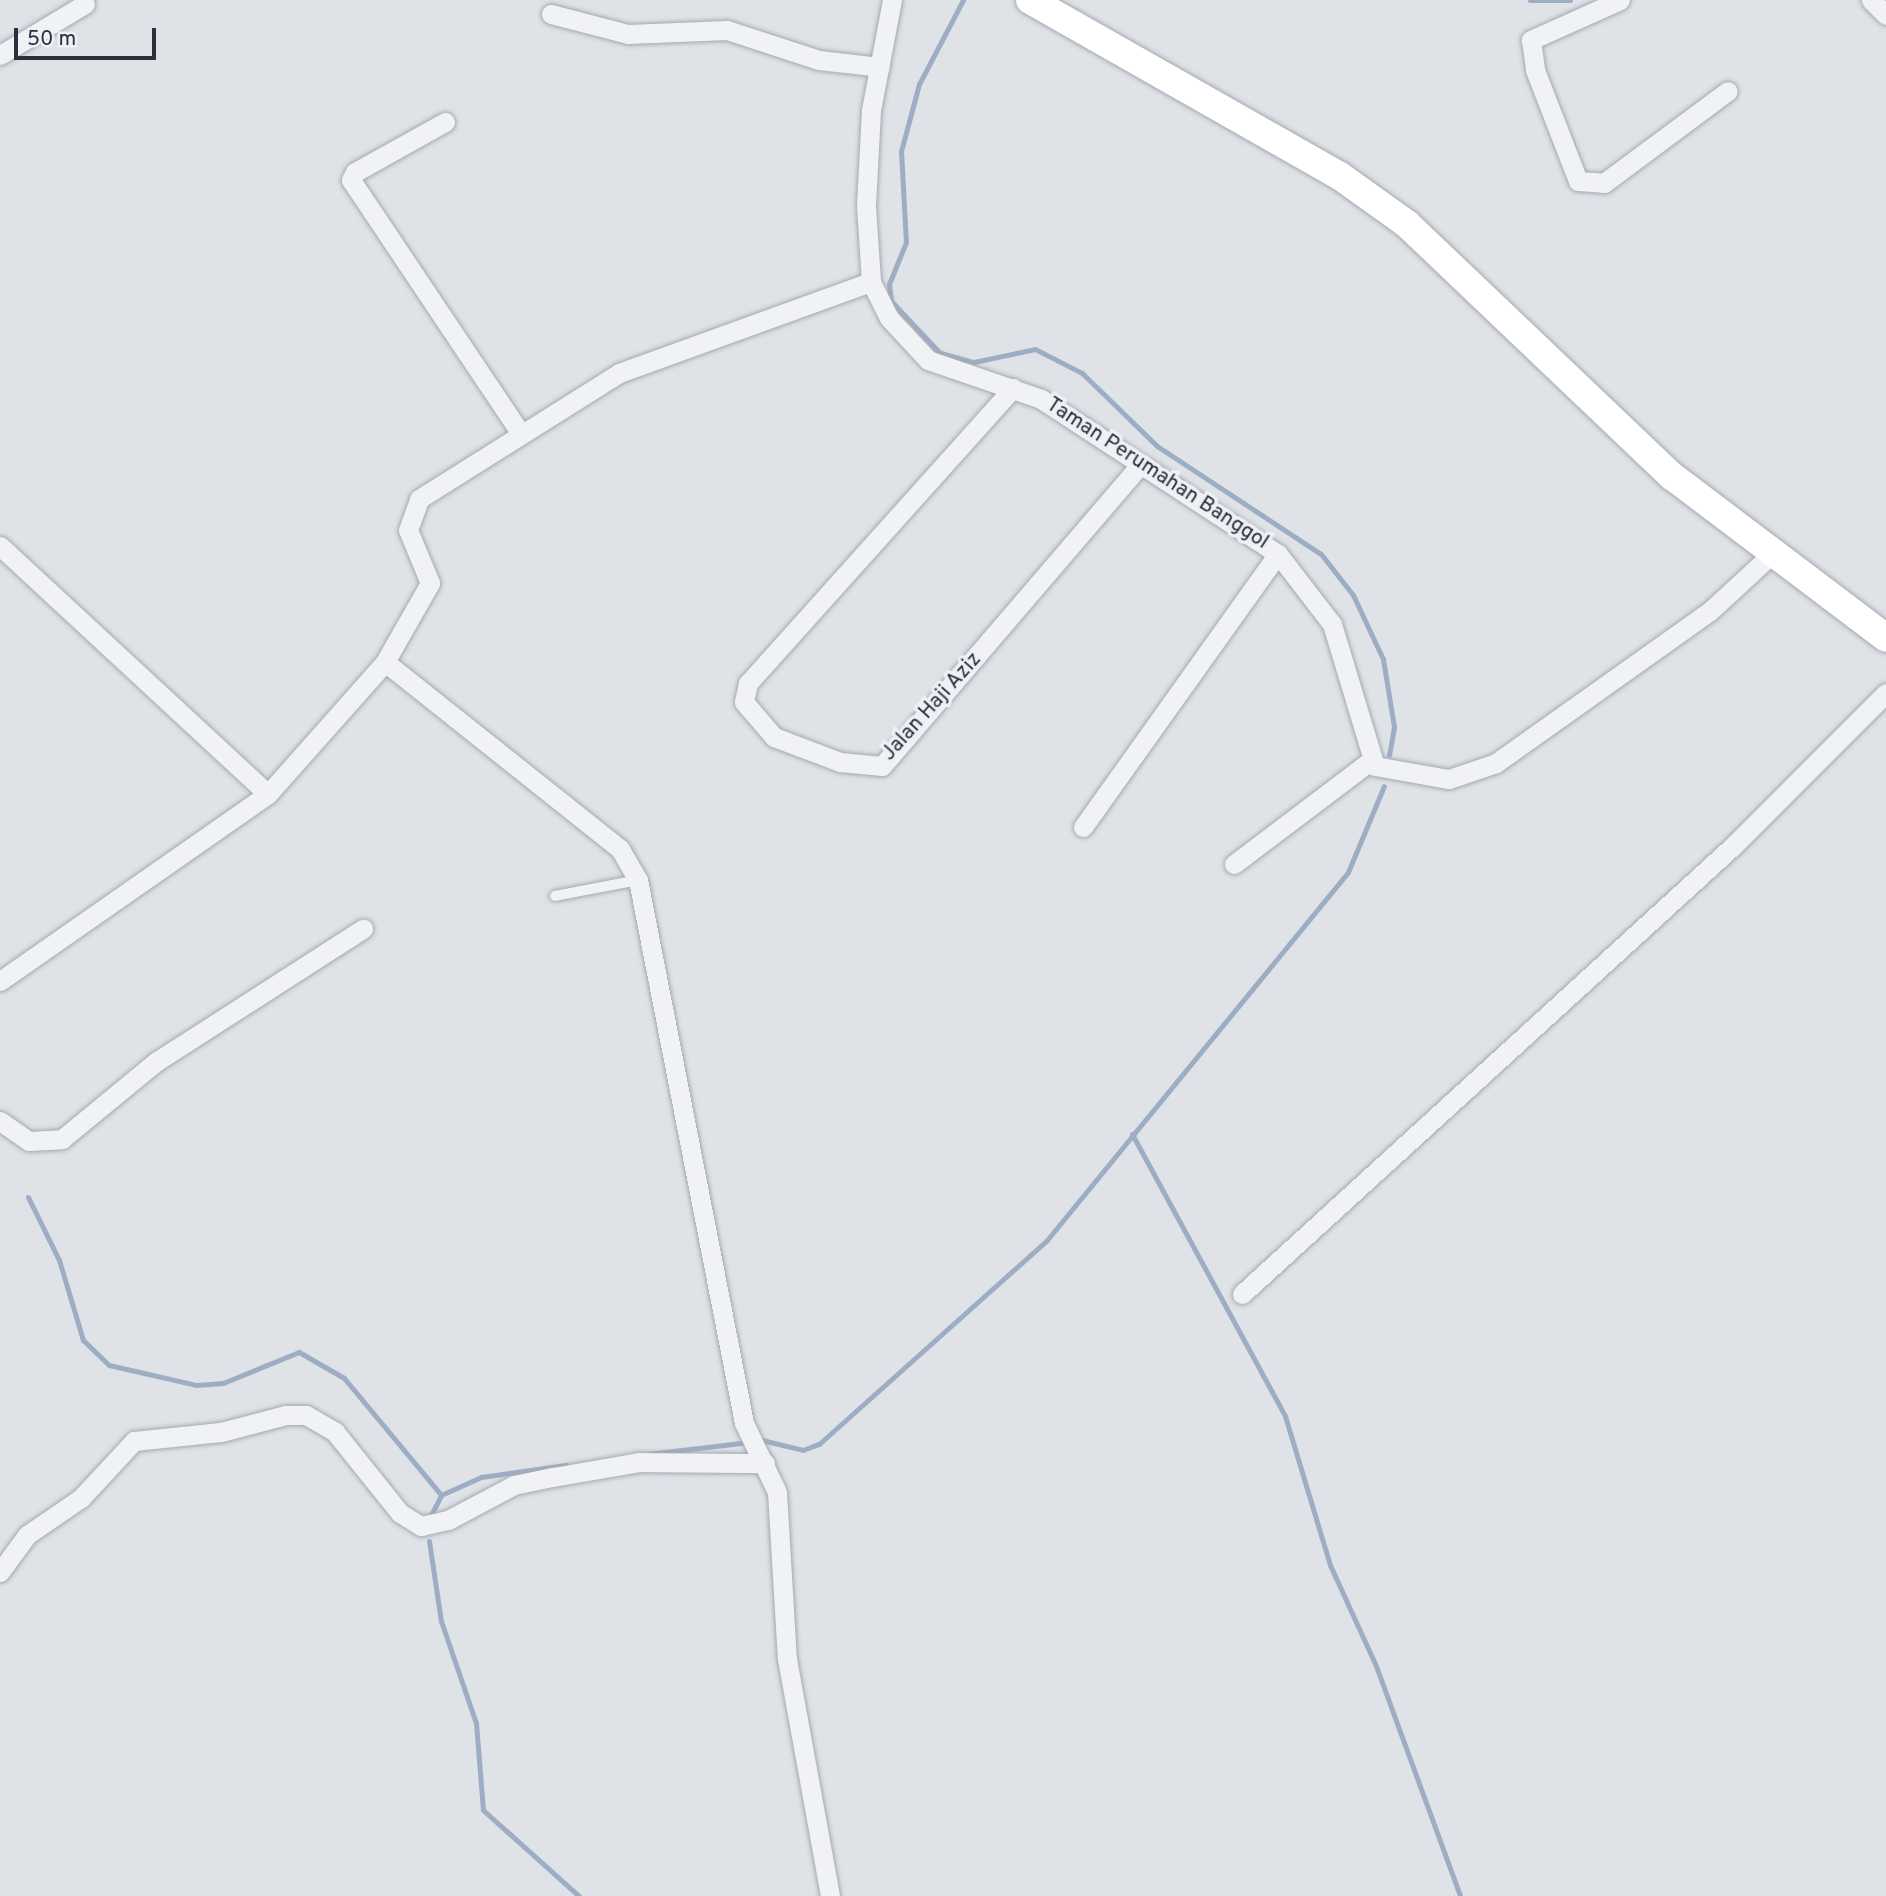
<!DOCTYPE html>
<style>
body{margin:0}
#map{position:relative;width:1886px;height:1896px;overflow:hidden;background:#dfe2e7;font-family:Overpass,sans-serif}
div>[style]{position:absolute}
.stream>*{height:5px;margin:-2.5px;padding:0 2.5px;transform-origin:2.5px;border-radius:2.5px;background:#9daec4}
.roads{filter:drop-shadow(0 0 2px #a5a9b0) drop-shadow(0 0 2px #a5a9b0)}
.lane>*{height:10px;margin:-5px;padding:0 5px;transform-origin:5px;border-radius:5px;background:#f1f2f5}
.street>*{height:19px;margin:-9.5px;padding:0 9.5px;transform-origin:9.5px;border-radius:9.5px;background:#f1f2f5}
.secondary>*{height:28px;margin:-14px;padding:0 14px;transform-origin:14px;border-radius:14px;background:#fff}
span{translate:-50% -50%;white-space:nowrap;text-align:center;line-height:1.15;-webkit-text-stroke:7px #eef0f5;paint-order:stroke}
.street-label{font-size:21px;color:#292f3c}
.scale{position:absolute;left:14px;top:28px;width:142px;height:32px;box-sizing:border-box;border:4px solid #292f3c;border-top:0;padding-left:9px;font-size:21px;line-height:24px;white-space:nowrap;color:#292f3c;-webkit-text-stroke:5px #eef0f5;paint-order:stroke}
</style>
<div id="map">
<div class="stream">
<i style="left:963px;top:0;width:95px;rotate:117.6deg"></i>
<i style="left:919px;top:84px;width:69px;rotate:105deg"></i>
<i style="left:901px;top:151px;width:91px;rotate:86.9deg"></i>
<i style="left:906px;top:242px;width:45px;rotate:112deg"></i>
<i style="left:889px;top:284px;width:17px;rotate:83deg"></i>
<i style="left:891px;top:301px;width:71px;rotate:46.7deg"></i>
<i style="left:940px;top:353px;width:35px;rotate:15deg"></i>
<i style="left:974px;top:362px;width:62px;rotate:-12deg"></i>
<i style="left:1035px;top:349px;width:53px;rotate:27.1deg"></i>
<i style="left:1082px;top:373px;width:105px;rotate:44.2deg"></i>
<i style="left:1157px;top:446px;width:196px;rotate:33.4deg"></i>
<i style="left:1321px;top:554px;width:52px;rotate:52deg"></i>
<i style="left:1353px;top:595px;width:71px;rotate:64.9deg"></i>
<i style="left:1383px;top:659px;width:69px;rotate:80.8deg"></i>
<i style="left:1394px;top:727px;width:28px;rotate:100deg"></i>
<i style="left:1530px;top:0;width:40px"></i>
<i style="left:1132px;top:1134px;width:321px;rotate:61.5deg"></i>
<i style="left:1285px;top:1416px;width:156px;rotate:73.2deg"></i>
<i style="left:1330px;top:1565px;width:111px;rotate:65.5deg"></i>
<i style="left:1376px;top:1666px;width:245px;rotate:69.9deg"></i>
<i style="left:28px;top:1197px;width:70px;rotate:63.8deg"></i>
<i style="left:59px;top:1260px;width:84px;rotate:73.3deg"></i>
<i style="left:83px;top:1340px;width:36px;rotate:44deg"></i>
<i style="left:109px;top:1365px;width:89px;rotate:12.9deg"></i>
<i style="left:196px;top:1385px;width:27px;rotate:-4deg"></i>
<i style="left:223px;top:1383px;width:82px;rotate:-22.2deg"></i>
<i style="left:299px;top:1352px;width:52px;rotate:30deg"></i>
<i style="left:344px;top:1378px;width:152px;rotate:50.3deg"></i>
<i style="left:758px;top:1439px;width:46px;rotate:13.7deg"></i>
<i style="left:803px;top:1450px;width:17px;rotate:-21deg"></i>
<i style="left:819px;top:1444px;width:306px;rotate:-41.8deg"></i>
<i style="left:1047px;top:1240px;width:475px;rotate:-50.7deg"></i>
<i style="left:1348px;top:872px;width:93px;rotate:-67.3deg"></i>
<i style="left:648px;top:1454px;width:102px;rotate:-6.8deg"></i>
<i style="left:430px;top:1517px;width:25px;rotate:-63deg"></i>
<i style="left:441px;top:1495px;width:44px;rotate:-24.2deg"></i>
<i style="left:481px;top:1477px;width:86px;rotate:-8deg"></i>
<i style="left:429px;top:1541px;width:81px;rotate:81.5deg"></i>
<i style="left:441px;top:1621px;width:108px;rotate:71.1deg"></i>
<i style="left:476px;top:1723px;width:87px;rotate:85.4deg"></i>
<i style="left:483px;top:1810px;width:129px;rotate:41.9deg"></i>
</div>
<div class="roads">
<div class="lane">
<i style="left:555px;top:896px;width:85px;rotate:-10.9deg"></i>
</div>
<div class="street">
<i style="left:892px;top:0;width:112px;rotate:100.8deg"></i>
<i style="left:871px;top:110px;width:96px;rotate:93deg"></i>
<i style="left:866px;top:206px;width:76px;rotate:86.2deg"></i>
<i style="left:871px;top:282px;width:40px;rotate:63.4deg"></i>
<i style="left:889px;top:318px;width:57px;rotate:47.1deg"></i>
<i style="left:928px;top:360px;width:120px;rotate:19deg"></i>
<i style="left:1041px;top:399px;width:283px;rotate:33.2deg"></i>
<i style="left:1278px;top:554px;width:88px;rotate:52.4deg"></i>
<i style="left:1332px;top:624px;width:148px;rotate:73.2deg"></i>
<i style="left:1375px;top:766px;width:75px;rotate:10deg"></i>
<i style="left:1449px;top:779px;width:50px;rotate:-18.8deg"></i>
<i style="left:1496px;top:763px;width:262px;rotate:-35.4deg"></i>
<i style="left:1710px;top:611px;width:88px;rotate:-42.7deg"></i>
<i style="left:1620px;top:0;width:98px;rotate:155.8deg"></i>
<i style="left:1531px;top:40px;width:30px;rotate:82deg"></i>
<i style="left:1535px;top:70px;width:119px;rotate:68.8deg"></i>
<i style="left:1578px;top:181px;width:26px;rotate:4deg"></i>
<i style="left:1604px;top:183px;width:154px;rotate:-36.6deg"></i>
<i style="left:1871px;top:0;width:21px;rotate:45deg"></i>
<i style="left:551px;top:14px;width:80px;rotate:14.6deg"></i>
<i style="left:628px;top:34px;width:99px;rotate:-2.3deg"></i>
<i style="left:727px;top:30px;width:97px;rotate:18.1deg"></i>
<i style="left:819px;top:60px;width:61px;rotate:6.5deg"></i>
<i style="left:0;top:55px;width:99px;rotate:-31deg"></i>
<i style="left:445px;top:122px;width:103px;rotate:150.9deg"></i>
<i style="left:355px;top:172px;width:9px;rotate:117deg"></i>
<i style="left:351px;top:180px;width:306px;rotate:56.2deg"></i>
<i style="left:1013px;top:388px;width:397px;rotate:131.9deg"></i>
<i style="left:748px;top:683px;width:19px;rotate:102deg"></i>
<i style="left:744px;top:702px;width:46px;rotate:49.4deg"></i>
<i style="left:774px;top:737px;width:71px;rotate:20.7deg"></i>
<i style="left:840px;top:762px;width:42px;rotate:5.4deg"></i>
<i style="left:882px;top:766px;width:394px;rotate:-49.4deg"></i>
<i style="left:0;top:546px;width:365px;rotate:42.8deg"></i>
<i style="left:385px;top:662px;width:300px;rotate:38.5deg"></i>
<i style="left:620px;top:849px;width:36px;rotate:60deg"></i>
<i style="left:638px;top:880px;width:553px;rotate:78.95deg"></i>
<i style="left:744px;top:1423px;width:76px;rotate:64.4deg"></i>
<i style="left:777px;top:1492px;width:167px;rotate:86.6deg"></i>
<i style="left:787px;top:1659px;width:241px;rotate:79.7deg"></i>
<i style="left:1083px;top:827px;width:335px;rotate:-54.5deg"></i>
<i style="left:1234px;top:864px;width:169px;rotate:-37.1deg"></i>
<i style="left:0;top:981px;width:327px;rotate:-34.9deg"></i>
<i style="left:268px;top:794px;width:176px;rotate:-48.4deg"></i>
<i style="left:385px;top:662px;width:91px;rotate:-60.3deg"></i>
<i style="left:430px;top:583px;width:57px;rotate:-112.5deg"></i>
<i style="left:408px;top:530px;width:33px;rotate:-70deg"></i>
<i style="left:419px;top:499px;width:236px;rotate:-32.2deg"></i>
<i style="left:619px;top:373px;width:268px;rotate:-19.9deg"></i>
<i style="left:0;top:1121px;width:35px;rotate:35deg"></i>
<i style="left:29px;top:1141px;width:33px;rotate:-3deg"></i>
<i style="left:62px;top:1139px;width:123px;rotate:-39.4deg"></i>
<i style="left:157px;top:1061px;width:245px;rotate:-32.7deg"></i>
<i style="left:1242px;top:1294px;width:665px;rotate:-42.38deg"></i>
<i style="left:1733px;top:846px;width:216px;rotate:-45deg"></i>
<i style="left:0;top:1572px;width:46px;rotate:-53.9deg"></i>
<i style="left:27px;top:1535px;width:65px;rotate:-34.4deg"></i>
<i style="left:81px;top:1498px;width:78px;rotate:-47.1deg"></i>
<i style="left:134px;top:1441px;width:87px;rotate:-5.9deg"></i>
<i style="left:221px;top:1432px;width:67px;rotate:-14.7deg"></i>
<i style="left:286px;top:1415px;width:20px"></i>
<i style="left:306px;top:1415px;width:34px;rotate:30deg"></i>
<i style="left:335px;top:1432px;width:104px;rotate:51.3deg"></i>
<i style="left:400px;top:1513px;width:25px;rotate:32deg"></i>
<i style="left:421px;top:1526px;width:28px;rotate:-13deg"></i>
<i style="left:448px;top:1520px;width:75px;rotate:-27.9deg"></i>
<i style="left:514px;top:1485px;width:40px;rotate:-12deg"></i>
<i style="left:553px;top:1477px;width:87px;rotate:-9.9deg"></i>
<i style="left:639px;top:1462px;width:126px;rotate:0.5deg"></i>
</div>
<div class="secondary">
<i style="left:1030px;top:0;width:356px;rotate:29.6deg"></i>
<i style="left:1340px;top:176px;width:82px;rotate:35.6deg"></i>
<i style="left:1407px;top:224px;width:366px;rotate:43.6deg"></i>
<i style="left:1672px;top:476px;width:268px;rotate:37.1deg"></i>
</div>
</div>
<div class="street-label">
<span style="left:1157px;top:474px;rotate:33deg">Taman Perumahan Banggol</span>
<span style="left:932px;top:707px;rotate:-48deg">Jalan Haji Aziz</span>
</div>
<div class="scale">50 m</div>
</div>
